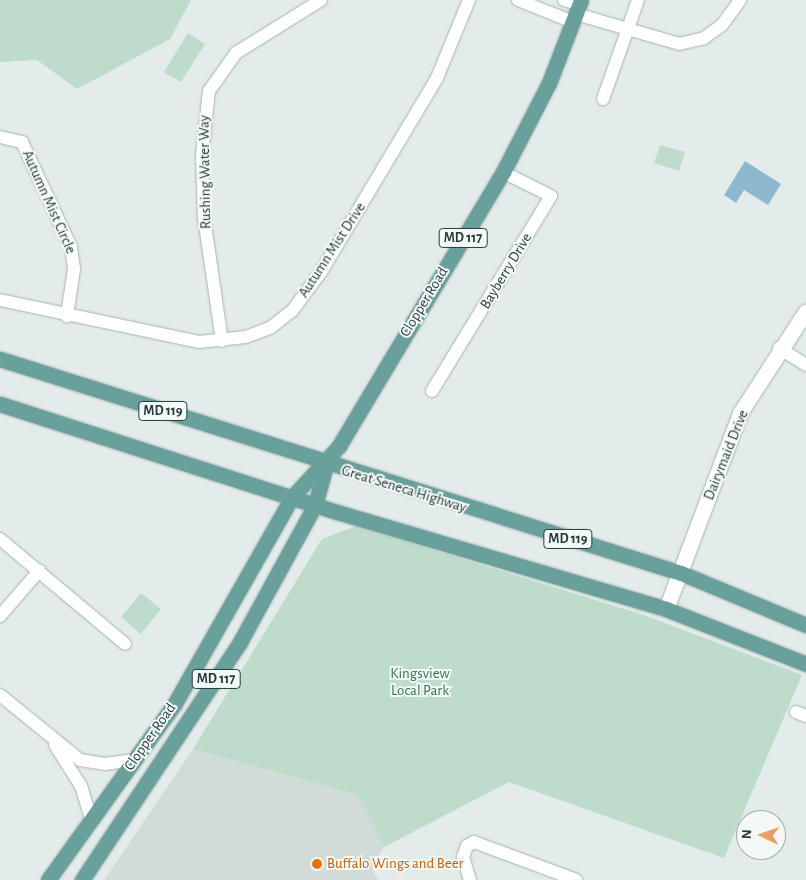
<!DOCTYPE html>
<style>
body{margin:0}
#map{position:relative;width:806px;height:880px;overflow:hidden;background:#e3ecea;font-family:"Alegreya Sans",sans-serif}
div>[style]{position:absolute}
.built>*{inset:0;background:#d1dcd9}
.green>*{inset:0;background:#bddccb}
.water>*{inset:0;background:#8eb8ce}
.roads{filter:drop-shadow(0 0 1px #a6b4b2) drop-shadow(0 0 1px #a6b4b2)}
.minor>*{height:12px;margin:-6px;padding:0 6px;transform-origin:6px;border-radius:6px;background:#fff}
.tertiary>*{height:15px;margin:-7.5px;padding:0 7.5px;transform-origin:7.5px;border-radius:7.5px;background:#fff}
.primary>*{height:15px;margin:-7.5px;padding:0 7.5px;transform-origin:7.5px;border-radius:7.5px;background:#6aa09c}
.dots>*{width:14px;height:14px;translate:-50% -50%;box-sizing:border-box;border:2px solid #f4f9f7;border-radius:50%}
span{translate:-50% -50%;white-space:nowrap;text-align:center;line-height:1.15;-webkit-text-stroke:4px #f4f9f7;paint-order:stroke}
.shield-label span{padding:1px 4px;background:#f4f9f7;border:1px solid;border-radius:4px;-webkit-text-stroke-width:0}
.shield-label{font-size:14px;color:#243d3b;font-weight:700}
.street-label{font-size:15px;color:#243d3b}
.park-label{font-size:15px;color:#307256}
.food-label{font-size:15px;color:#c56008}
.left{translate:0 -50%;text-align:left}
.north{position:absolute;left:736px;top:810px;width:50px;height:50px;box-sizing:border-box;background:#f4f9f7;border:1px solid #a1aeac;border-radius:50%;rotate:273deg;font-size:14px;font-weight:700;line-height:20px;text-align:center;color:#243d3b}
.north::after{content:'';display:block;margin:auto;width:18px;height:22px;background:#eb9e62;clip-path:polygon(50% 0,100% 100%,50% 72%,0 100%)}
</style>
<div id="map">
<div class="built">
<i style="clip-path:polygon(193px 749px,358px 795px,384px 847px,372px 868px,378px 880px,104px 880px)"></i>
</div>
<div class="green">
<i style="clip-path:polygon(0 0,191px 0,170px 39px,77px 89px,37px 60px,0 62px)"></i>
<i style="clip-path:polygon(188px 33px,205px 44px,181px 82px,164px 72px)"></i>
<i style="clip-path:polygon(660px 145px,685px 152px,679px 171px,654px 163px)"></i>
<i style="clip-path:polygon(356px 526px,644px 615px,802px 675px,724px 858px,509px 782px,384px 847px,358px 795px,193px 749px,322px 539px)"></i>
<i style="clip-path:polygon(141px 593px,161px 609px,141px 634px,121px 617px)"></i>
</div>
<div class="water">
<i style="clip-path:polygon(745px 161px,781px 184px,768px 205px,744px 190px,736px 203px,724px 195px)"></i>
</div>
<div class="roads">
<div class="minor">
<i style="left:518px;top:0;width:59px;rotate:21.8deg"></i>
<i style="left:564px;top:0;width:16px;rotate:15deg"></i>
<i style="left:576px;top:14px;width:107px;rotate:16.2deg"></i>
<i style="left:679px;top:44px;width:26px;rotate:-13deg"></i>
<i style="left:704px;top:38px;width:22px;rotate:-36deg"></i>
<i style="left:722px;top:25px;width:31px;rotate:-54deg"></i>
<i style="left:603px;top:99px;width:105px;rotate:-70.5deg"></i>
<i style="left:0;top:137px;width:23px;rotate:13deg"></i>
<i style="left:22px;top:142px;width:116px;rotate:65deg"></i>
<i style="left:71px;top:247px;width:22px;rotate:82deg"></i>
<i style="left:74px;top:269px;width:48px;rotate:98.5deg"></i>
<i style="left:0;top:300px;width:203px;rotate:11.9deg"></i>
<i style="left:199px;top:342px;width:47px;rotate:-6.1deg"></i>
<i style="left:246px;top:337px;width:26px;rotate:-21deg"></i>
<i style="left:270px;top:328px;width:28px;rotate:-38deg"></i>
<i style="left:292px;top:311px;width:49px;rotate:-53.4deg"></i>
<i style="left:321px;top:272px;width:226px;rotate:-59.1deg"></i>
<i style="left:437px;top:78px;width:84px;rotate:-67.7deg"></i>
<i style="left:222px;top:341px;width:124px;rotate:-98.3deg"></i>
<i style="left:204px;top:218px;width:62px;rotate:-91.8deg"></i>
<i style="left:202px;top:156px;width:65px;rotate:-83.9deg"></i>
<i style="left:209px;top:91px;width:47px;rotate:-54.6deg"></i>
<i style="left:236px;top:53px;width:100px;rotate:-31.9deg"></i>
<i style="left:779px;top:348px;width:32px;rotate:32deg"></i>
<i style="left:432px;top:391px;width:228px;rotate:-58.6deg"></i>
<i style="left:551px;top:196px;width:54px;rotate:-153.4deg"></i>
<i style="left:0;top:539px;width:163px;rotate:40deg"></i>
<i style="left:0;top:616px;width:60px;rotate:-49.1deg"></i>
<i style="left:0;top:695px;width:103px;rotate:39.1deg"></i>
<i style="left:80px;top:760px;width:25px;rotate:9deg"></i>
<i style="left:105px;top:764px;width:28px;rotate:-8deg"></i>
<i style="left:796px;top:712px;width:11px;rotate:22deg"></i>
<i style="left:55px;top:745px;width:49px;rotate:57.6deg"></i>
<i style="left:81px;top:786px;width:38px;rotate:73deg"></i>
<i style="left:470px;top:880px;width:24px;rotate:-107deg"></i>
<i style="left:463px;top:857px;width:12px;rotate:-70deg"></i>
<i style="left:467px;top:846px;width:8px;rotate:-30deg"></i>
<i style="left:474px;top:842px;width:109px;rotate:20.4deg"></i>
</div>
<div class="tertiary">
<i style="left:666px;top:609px;width:210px;rotate:-69.3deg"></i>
<i style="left:740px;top:413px;width:121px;rotate:-57.1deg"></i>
</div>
<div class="primary">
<i style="left:0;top:359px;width:714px;rotate:17.45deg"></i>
<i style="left:681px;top:573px;width:135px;rotate:22.6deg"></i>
<i style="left:0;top:404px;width:354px;rotate:17.8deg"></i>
<i style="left:337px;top:512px;width:343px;rotate:16.4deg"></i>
<i style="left:666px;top:609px;width:150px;rotate:21.4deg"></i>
<i style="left:48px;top:880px;width:218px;rotate:-54.3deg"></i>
<i style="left:175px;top:703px;width:237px;rotate:-60.4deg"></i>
<i style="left:292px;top:497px;width:69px;rotate:-47.3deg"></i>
<i style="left:339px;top:446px;width:319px;rotate:-59.1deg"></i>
<i style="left:503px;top:172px;width:100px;rotate:-62.7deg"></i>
<i style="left:549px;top:83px;width:89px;rotate:-68.9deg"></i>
<i style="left:82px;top:880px;width:286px;rotate:-56.4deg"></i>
<i style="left:240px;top:642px;width:156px;rotate:-61.3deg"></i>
<i style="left:315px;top:505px;width:41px;rotate:-74.6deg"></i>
</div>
</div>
<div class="dots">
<i style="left:317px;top:864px;background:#e8710a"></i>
</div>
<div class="shield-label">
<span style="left:463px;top:238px">MD 117</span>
<span style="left:163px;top:411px">MD 119</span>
<span style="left:568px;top:539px">MD 119</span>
<span style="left:216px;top:679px">MD 117</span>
</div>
<div class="street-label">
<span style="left:205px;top:172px;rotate:-91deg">Rushing Water Way</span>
<span style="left:49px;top:202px;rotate:66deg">Autumn Mist Circle</span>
<span style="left:332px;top:250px;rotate:-57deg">Autumn Mist Drive</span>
<span style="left:506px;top:271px;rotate:-59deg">Bayberry Drive</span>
<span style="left:424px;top:302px;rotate:-59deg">Clopper Road</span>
<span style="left:726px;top:455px;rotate:-68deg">Dairymaid Drive</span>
<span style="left:404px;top:489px;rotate:17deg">Great Seneca Highway</span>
<span style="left:150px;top:737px;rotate:-55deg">Clopper Road</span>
</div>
<div class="park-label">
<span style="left:420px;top:682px">Kingsview<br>Local Park</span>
</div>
<div class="food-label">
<span class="left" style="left:327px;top:864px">Buffalo Wings and Beer</span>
</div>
<div class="north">N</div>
</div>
